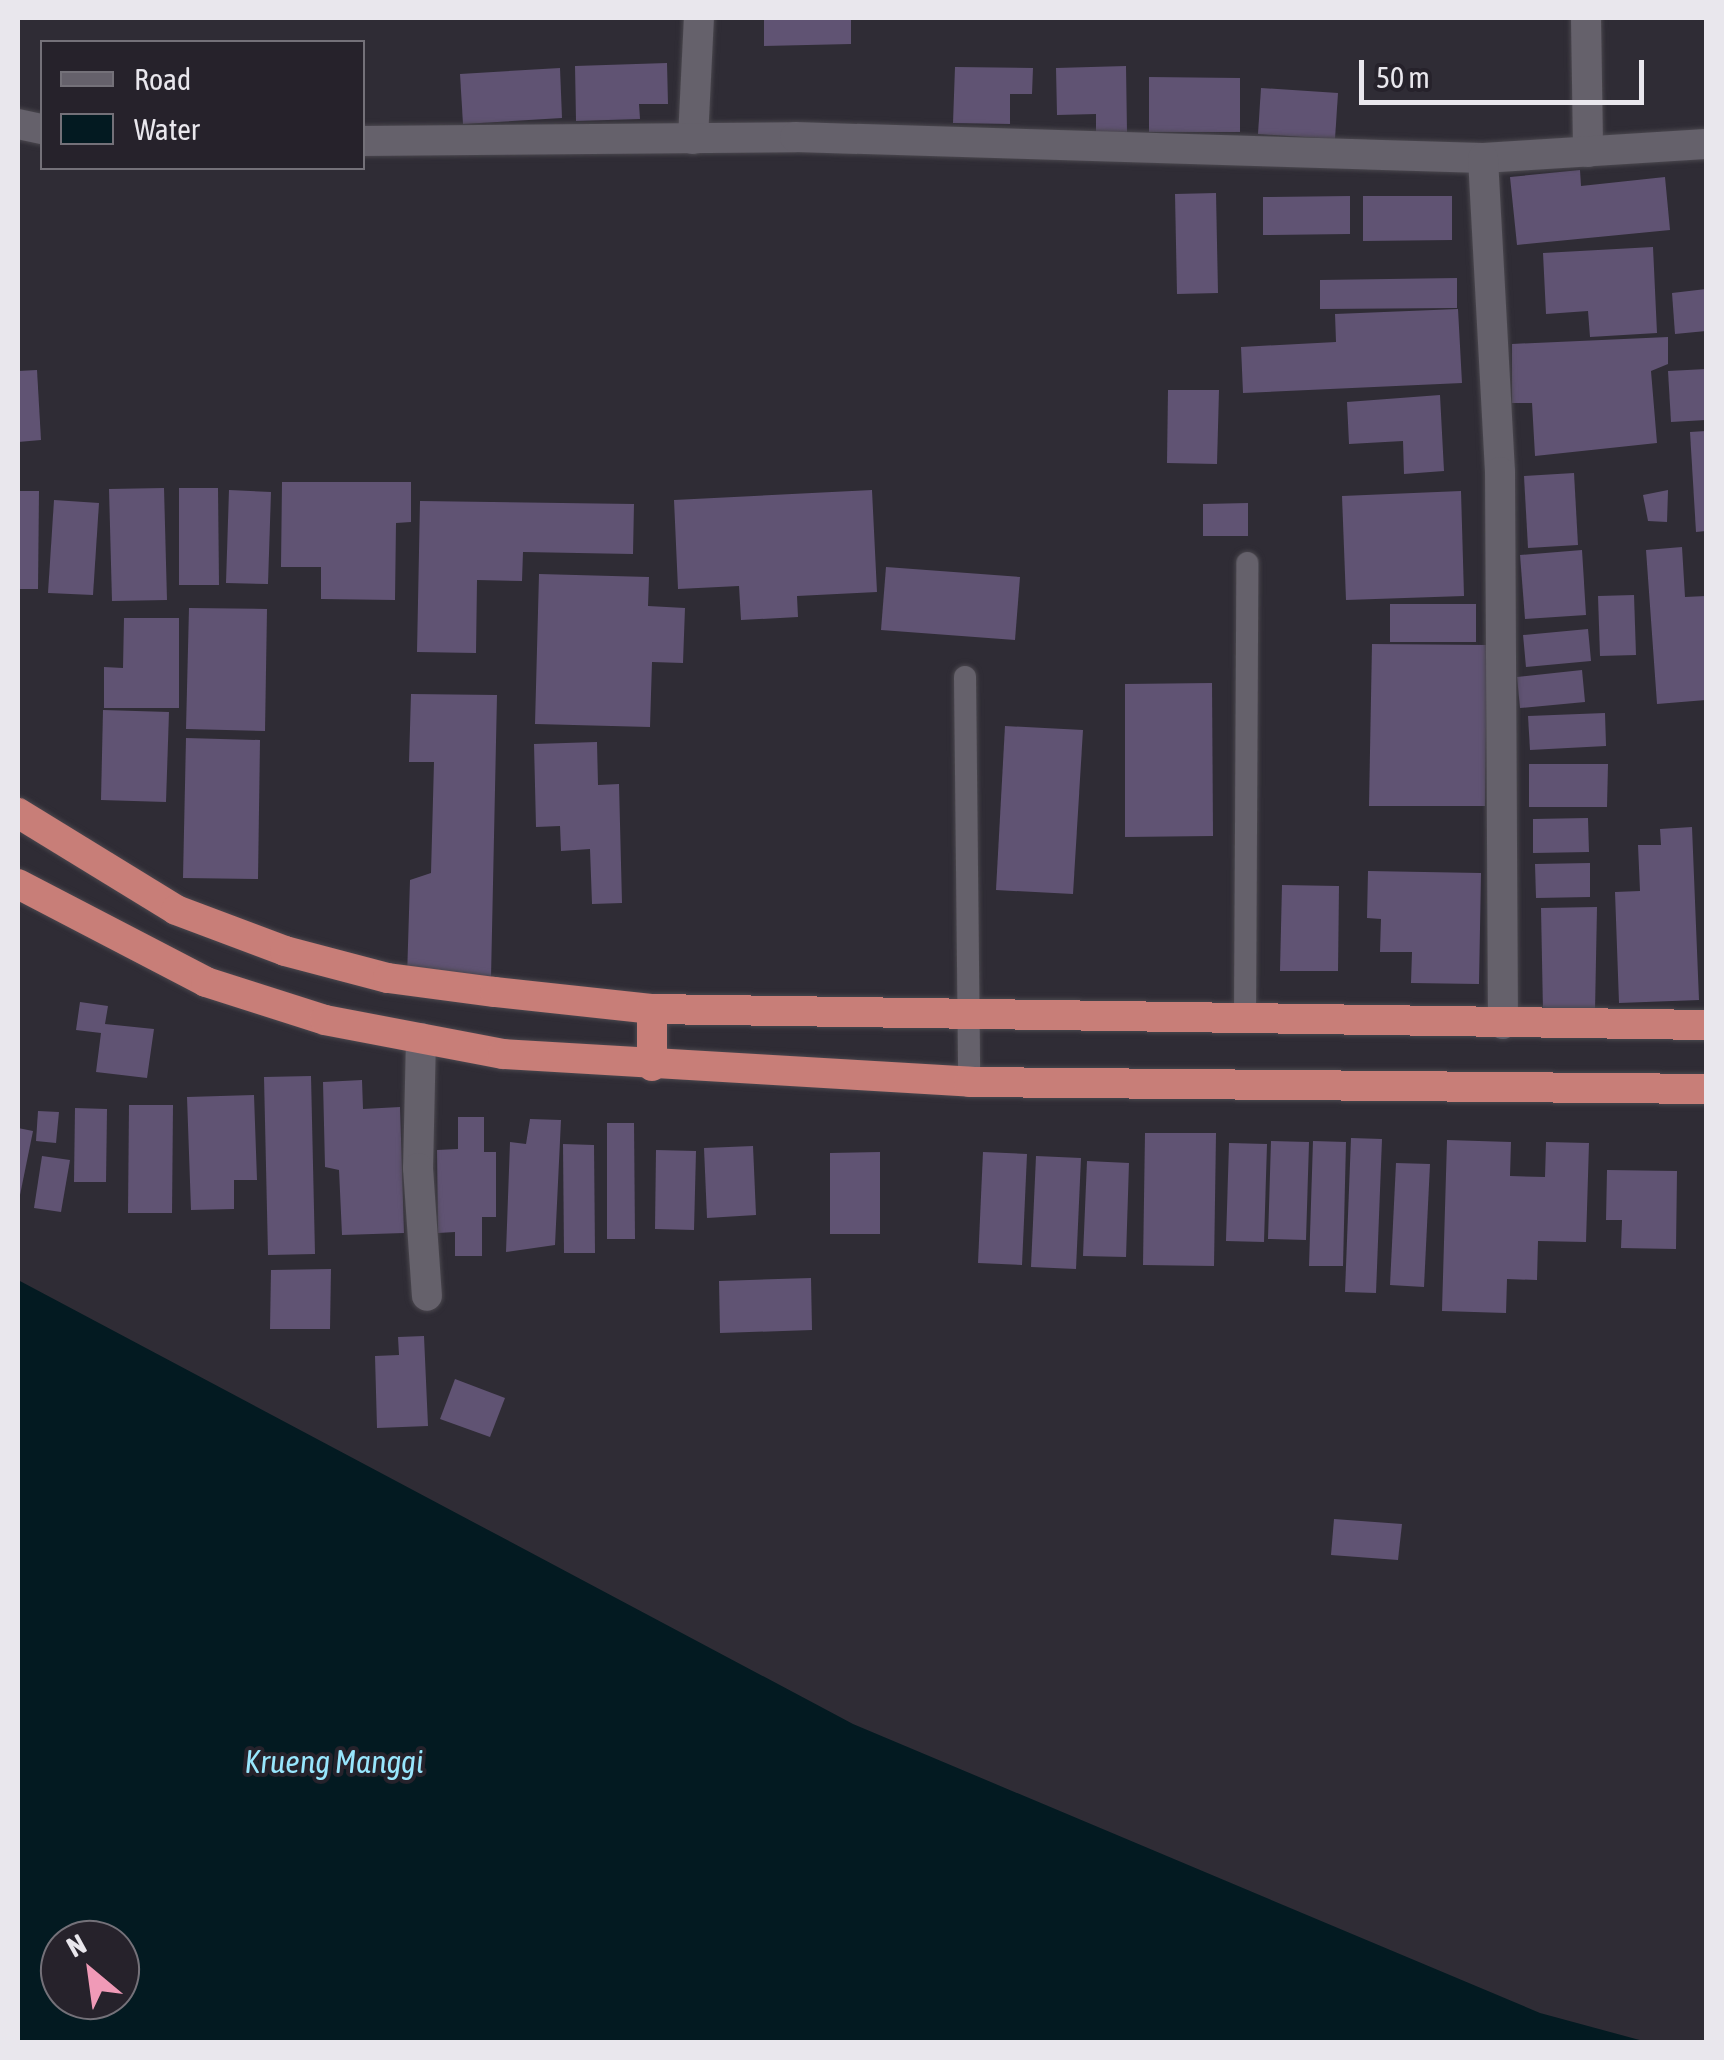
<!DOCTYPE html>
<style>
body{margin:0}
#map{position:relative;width:1724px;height:2060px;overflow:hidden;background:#2f2c35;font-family:"Asap Condensed",sans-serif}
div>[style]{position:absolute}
.water>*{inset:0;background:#031a21}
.building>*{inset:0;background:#605373}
.roads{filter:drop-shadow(0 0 2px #4a474e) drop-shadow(0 0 2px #4a474e)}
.service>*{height:22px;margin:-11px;padding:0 11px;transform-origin:11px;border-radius:11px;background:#65616b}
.minor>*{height:30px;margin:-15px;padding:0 15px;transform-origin:15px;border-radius:15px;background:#65616b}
.trunk>*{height:30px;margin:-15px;padding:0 15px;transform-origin:15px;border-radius:15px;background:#c87e78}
span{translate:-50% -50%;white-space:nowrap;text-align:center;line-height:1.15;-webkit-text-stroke:8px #26222b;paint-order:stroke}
.water-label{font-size:32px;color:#98e6fd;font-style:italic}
.frame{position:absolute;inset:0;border:20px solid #e9e7ed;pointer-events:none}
.legend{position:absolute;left:40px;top:40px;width:325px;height:130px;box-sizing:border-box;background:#26222b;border:2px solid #747179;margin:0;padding:12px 18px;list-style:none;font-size:30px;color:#e9e7ed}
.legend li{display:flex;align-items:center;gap:20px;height:50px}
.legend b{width:50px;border:2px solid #747179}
.north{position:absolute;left:40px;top:1920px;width:100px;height:100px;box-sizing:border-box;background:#26222b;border:2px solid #747179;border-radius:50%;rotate:331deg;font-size:28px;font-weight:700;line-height:40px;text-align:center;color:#e9e7ed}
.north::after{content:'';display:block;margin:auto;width:35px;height:45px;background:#f09ab7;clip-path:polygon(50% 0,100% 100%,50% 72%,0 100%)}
.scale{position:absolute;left:1359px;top:60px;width:285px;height:45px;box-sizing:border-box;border:5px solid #e9e7ed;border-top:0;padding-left:12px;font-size:30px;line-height:35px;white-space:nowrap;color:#e9e7ed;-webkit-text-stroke:8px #26222b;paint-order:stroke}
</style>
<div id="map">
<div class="water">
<i style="clip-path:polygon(evenodd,18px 1280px,853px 1724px,1540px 2013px,1647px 2042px,18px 2042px,18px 1280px,60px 1940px,120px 1940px,120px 2000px,60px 2000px,60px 1940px)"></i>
</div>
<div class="building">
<i style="clip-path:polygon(764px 18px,851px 18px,851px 44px,764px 46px)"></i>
<i style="clip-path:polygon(667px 63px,668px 104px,639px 104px,640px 119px,576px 121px,575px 66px)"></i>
<i style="clip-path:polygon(1126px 66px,1127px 132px,1096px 133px,1096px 114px,1057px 115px,1056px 68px)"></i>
<i style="clip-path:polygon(955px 67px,1033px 68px,1032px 94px,1010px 94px,1010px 124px,953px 123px)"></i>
<i style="clip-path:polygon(560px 68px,562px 118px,463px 124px,460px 74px)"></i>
<i style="clip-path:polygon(1149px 77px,1240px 78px,1240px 132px,1149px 132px)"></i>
<i style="clip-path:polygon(1261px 88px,1338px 93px,1335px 139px,1258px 134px)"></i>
<i style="clip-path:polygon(1580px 170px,1581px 186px,1665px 177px,1670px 230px,1517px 245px,1510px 177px)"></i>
<i style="clip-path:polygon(1216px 193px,1218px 293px,1177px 294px,1175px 194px)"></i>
<i style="clip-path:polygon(1350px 196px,1350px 234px,1263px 235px,1263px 197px)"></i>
<i style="clip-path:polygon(1363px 196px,1452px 196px,1452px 240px,1363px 241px)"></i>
<i style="clip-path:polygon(1653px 247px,1657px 333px,1590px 337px,1588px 311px,1546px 314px,1543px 253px)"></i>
<i style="clip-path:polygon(1457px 278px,1457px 308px,1320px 309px,1320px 280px)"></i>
<i style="clip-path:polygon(1706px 289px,1706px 331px,1675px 334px,1672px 293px)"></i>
<i style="clip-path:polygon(1458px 309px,1462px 383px,1243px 393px,1241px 347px,1336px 342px,1335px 314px)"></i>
<i style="clip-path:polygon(1668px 337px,1668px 364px,1651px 371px,1657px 443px,1535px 456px,1532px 403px,1512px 403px,1512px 344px)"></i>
<i style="clip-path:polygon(1706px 369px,1706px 420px,1671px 422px,1668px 371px)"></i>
<i style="clip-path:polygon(37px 370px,41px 440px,18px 442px,18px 371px)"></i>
<i style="clip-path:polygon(1168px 390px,1219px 390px,1217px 464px,1167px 463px)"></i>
<i style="clip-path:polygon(1440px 395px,1444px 471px,1404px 474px,1403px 441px,1349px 444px,1347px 402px)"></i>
<i style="clip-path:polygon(1706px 431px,1706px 531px,1696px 532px,1690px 432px)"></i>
<i style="clip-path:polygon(1574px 473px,1578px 545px,1528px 548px,1524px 476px)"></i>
<i style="clip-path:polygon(282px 482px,411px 482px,411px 522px,396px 523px,395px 600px,321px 599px,321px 567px,281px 567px)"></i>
<i style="clip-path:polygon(164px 488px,167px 600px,112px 601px,109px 489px)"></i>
<i style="clip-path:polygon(179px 488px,218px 488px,219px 585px,179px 585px)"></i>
<i style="clip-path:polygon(229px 490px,271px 492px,268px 584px,226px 583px)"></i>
<i style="clip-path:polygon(872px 490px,877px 592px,797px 596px,798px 617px,741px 620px,739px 586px,678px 589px,674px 500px)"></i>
<i style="clip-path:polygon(1668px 490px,1667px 522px,1648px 521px,1643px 495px)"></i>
<i style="clip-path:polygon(18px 491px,39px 491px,38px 589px,18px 589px)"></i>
<i style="clip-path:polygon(1461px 491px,1464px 596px,1346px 600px,1342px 496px)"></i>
<i style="clip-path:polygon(54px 500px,99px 503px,93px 595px,48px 593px)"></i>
<i style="clip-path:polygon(420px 501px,634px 504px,633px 554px,523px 552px,522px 581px,477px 580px,476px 653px,417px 652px)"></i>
<i style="clip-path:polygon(1248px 503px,1248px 536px,1203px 536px,1203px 504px)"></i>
<i style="clip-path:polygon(1682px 547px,1685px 597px,1706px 596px,1706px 700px,1657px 704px,1646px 550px)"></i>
<i style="clip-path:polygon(1582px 550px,1586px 615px,1525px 619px,1520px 555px)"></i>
<i style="clip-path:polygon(886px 567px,1020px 577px,1015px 640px,881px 630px)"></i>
<i style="clip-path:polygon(539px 574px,649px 577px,648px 606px,685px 608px,683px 663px,652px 662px,650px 727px,535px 724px)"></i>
<i style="clip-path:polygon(1634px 595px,1636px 655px,1600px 656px,1598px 596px)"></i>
<i style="clip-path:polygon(1390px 604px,1476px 604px,1476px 642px,1390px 642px)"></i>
<i style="clip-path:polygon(189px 608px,267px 609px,265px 731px,186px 729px)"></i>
<i style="clip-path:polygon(124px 618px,179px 618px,179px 708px,104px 708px,104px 667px,123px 668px)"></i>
<i style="clip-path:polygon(1588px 629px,1591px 661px,1526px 667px,1523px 635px)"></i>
<i style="clip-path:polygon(1372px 644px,1487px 645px,1485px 806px,1369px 806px)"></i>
<i style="clip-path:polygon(1582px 670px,1585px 702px,1520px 708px,1517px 677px)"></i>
<i style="clip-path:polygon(1212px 683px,1213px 836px,1125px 837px,1125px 684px)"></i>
<i style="clip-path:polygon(411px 694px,497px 695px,491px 978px,407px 977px,410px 880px,431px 873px,434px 762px,409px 762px)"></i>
<i style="clip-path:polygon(103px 710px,169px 712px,166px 802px,101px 800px)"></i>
<i style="clip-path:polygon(1605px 713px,1606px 746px,1530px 750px,1528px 716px)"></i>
<i style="clip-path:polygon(1005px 726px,1083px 730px,1073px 894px,996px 890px)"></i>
<i style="clip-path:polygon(186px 738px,260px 740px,258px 879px,183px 878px)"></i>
<i style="clip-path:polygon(597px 742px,598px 785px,619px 784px,622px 903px,592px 904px,590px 849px,561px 851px,560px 826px,536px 827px,534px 744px)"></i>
<i style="clip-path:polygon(1529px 764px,1608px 764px,1607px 807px,1529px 807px)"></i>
<i style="clip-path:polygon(1588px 818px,1589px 852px,1533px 853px,1533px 819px)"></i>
<i style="clip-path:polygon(1692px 827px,1699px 1000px,1619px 1003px,1615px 892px,1640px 891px,1638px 845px,1661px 845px,1660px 829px)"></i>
<i style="clip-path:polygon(1590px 863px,1590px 897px,1536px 898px,1535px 864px)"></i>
<i style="clip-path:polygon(1368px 871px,1481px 873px,1479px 984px,1411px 983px,1412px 952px,1380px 952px,1381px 919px,1367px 918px)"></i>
<i style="clip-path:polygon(1282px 885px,1339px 886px,1338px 971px,1280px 971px)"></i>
<i style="clip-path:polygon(1597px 907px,1595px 1011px,1543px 1012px,1541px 908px)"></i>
<i style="clip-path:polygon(80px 1002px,108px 1006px,105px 1024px,154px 1029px,147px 1078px,96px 1072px,101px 1033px,76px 1030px)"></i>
<i style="clip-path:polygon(311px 1076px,315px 1254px,268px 1255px,264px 1077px)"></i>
<i style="clip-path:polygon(362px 1080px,363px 1109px,400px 1107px,404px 1233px,342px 1235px,339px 1170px,325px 1167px,323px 1082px)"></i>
<i style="clip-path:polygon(254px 1095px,257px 1180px,234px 1180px,234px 1209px,191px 1210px,187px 1097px)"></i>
<i style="clip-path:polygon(129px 1105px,173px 1105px,172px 1213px,128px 1213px)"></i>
<i style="clip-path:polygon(75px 1108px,107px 1109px,106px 1182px,74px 1182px)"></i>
<i style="clip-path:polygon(38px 1111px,59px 1112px,56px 1143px,36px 1141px)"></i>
<i style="clip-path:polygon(458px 1117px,484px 1117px,484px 1152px,496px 1152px,496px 1217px,482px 1217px,482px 1256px,455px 1256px,455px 1232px,438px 1233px,437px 1150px,458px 1149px)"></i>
<i style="clip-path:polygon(530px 1119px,561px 1120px,555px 1245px,506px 1252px,510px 1142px,526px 1144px)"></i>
<i style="clip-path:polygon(607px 1123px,634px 1123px,635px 1239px,607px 1239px)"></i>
<i style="clip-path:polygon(18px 1128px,33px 1131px,19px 1200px,18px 1199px)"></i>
<i style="clip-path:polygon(1145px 1133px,1216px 1133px,1214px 1266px,1143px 1265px)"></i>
<i style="clip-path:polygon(1351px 1138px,1382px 1139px,1376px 1293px,1345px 1292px)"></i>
<i style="clip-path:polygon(1447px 1140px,1511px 1142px,1510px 1176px,1545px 1177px,1546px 1142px,1589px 1143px,1586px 1242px,1538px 1241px,1537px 1280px,1507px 1279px,1506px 1313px,1442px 1311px)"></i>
<i style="clip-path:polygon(1271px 1141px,1309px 1142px,1306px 1240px,1268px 1239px)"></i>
<i style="clip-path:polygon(1313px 1141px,1346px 1142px,1343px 1266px,1309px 1266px)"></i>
<i style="clip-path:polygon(1229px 1143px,1267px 1144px,1264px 1242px,1226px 1241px)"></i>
<i style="clip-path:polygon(563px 1144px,594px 1145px,595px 1253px,564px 1253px)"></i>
<i style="clip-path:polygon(753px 1146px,756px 1215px,707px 1218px,704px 1148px)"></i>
<i style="clip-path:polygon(656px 1150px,696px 1151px,694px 1230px,655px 1229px)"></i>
<i style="clip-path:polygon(880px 1152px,880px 1234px,830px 1234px,830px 1153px)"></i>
<i style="clip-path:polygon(983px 1152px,1027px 1154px,1022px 1265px,978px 1263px)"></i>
<i style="clip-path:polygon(42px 1156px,70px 1160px,61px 1212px,34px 1208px)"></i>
<i style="clip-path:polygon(1036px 1156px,1081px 1158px,1076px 1269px,1031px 1267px)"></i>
<i style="clip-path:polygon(1087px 1161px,1129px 1163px,1126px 1257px,1083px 1256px)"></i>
<i style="clip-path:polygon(1396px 1163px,1430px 1164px,1424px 1287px,1390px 1285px)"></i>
<i style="clip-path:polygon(1607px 1170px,1677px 1171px,1676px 1249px,1621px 1248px,1622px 1220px,1606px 1220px)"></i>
<i style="clip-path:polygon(331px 1269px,330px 1329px,270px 1329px,271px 1270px)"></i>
<i style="clip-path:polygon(811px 1278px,812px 1330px,720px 1333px,719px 1281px)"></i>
<i style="clip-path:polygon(424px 1336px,428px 1426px,377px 1428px,375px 1356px,399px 1355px,398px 1337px)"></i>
<i style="clip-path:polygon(455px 1379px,505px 1398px,490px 1437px,440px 1419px)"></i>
<i style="clip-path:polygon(1334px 1519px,1402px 1524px,1398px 1560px,1331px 1555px)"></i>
</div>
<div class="roads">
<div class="service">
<i style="left:965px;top:677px;width:405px;rotate:89.4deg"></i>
<i style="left:1245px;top:1020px;width:457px;rotate:-89.7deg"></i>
</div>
<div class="minor">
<i style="left:1586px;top:18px;width:134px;rotate:89.1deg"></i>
<i style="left:18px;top:124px;width:25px;rotate:12deg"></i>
<i style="left:693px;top:139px;width:121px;rotate:-87.2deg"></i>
<i style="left:362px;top:141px;width:433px;rotate:-0.5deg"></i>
<i style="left:795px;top:137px;width:688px;rotate:1.75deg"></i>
<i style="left:1483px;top:158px;width:223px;rotate:-3.6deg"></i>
<i style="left:1483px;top:158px;width:314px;rotate:86.9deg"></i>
<i style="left:1500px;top:472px;width:552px;rotate:89.69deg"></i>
<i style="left:421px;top:1038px;width:130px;rotate:91.3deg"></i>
<i style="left:418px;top:1168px;width:128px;rotate:86deg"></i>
</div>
<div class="trunk">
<i style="left:18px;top:813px;width:185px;rotate:31.5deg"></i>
<i style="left:176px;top:910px;width:116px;rotate:20.6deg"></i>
<i style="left:285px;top:951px;width:106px;rotate:14.7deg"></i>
<i style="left:388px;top:978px;width:108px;rotate:7.5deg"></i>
<i style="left:495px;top:992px;width:158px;rotate:6.2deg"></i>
<i style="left:652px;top:1009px;width:1054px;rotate:0.87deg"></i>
<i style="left:18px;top:884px;width:212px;rotate:27.5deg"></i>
<i style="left:206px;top:982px;width:125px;rotate:17.7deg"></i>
<i style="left:325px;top:1020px;width:181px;rotate:10.8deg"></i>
<i style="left:503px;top:1054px;width:467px;rotate:3.4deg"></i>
<i style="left:969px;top:1082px;width:737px;rotate:0.54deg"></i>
<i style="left:652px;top:1009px;width:57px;rotate:90deg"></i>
</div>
</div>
<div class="water-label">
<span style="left:334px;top:1762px">Krueng Manggi</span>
</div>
<div class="frame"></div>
<ul class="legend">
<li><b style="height:12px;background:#65616b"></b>Road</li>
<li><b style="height:28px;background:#031a21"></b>Water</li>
</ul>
<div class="north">N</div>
<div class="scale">50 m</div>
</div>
